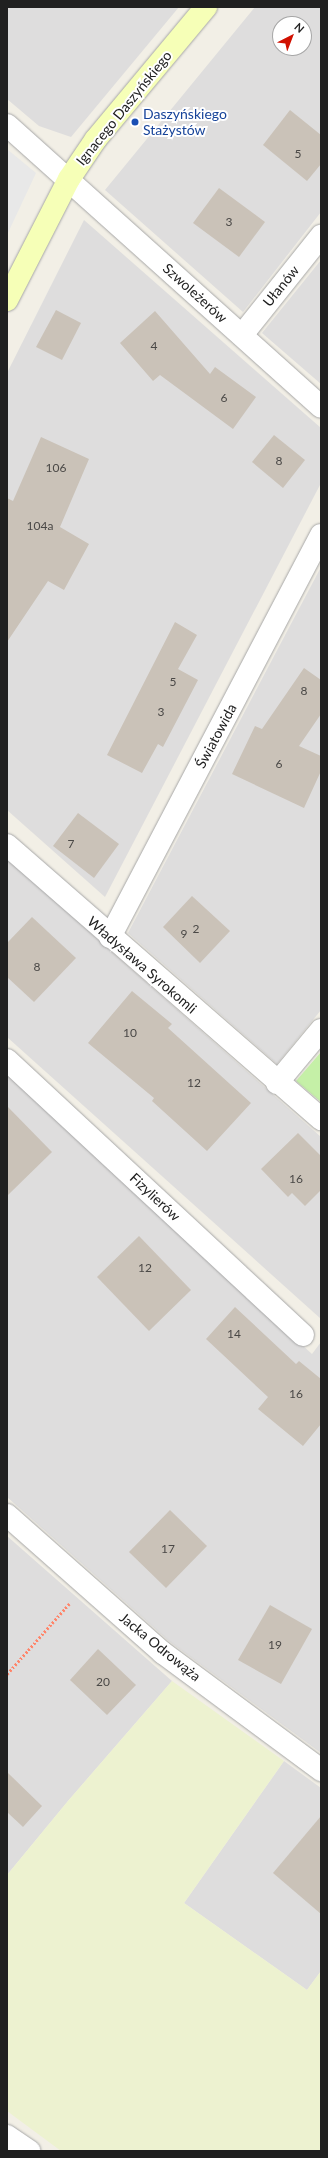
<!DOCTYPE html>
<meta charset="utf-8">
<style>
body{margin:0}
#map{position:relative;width:328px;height:2158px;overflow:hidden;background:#f2efe6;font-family:Lato,sans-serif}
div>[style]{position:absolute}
.residential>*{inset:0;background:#dedddd}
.farmland>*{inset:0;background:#edf2d0}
.grass>*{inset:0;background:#c5f0a7}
.parking>*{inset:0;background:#e8e8e8}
.building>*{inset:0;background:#cac2b8}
.path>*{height:2.5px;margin-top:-1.25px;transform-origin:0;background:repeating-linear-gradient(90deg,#ff856a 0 2px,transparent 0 4px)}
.roads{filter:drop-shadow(0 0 1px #a7a7a7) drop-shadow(0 0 1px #a7a7a7)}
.street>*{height:22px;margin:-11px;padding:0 11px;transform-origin:11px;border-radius:11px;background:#fff}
.secondary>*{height:22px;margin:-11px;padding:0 11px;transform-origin:11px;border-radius:11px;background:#f6ffb7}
.dots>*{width:11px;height:11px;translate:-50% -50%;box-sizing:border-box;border:2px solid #fff;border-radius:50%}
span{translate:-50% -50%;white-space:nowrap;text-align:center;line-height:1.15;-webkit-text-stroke:4px #fff;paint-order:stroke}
.number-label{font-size:12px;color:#4a4846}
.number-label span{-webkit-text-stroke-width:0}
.street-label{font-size:14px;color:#202020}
.transit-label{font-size:14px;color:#164399}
.left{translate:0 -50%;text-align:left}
.frame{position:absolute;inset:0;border:8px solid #202020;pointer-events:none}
.north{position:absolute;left:272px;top:16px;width:40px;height:40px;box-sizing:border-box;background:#fff;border:1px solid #a6a6a6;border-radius:50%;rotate:42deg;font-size:11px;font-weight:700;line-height:16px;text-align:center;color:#202020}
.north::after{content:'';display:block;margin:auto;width:14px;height:18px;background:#d11000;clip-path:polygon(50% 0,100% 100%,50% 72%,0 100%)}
</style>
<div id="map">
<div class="residential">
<i style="clip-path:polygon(7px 7px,179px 7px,71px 137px,39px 126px,7px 99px)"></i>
<i style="clip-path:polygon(evenodd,255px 7px,321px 7px,321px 212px,243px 312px,105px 190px,255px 7px,280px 24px,304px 24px,304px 48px,280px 48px,280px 24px)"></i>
<i style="clip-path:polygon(84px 220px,321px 428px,321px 483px,105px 897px,7px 810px,7px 373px)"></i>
<i style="clip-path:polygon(321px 260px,321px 384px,262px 333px)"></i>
<i style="clip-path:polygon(321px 567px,321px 1010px,277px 1064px,128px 933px)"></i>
<i style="clip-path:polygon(7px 859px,321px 1137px,321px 1319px,7px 1037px)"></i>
<i style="clip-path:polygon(7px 1075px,312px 1354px,321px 1342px,321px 1753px,170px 1642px,7px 1497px)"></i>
<i style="clip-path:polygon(7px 1536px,172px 1681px,68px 1801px,7px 1875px)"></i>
<i style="clip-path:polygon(284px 1761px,321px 1788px,321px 1971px,307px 1990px,184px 1903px)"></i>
</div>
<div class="farmland">
<i style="clip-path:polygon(172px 1681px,284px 1761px,184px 1903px,307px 1990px,321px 1971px,321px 2151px,61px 2151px,7px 2111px,7px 1875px,68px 1801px)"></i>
</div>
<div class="grass">
<i style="clip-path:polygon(321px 1052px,321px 1102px,296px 1081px)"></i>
</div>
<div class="parking">
<i style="clip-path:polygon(7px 149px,36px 173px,7px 235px)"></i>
</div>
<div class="building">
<i style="clip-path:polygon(290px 110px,321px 135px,321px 164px,307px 181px,263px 145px)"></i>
<i style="clip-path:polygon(219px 188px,265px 222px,239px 257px,193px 223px)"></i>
<i style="clip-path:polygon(56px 310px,81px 323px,62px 360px,36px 347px)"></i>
<i style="clip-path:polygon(155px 311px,210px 374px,215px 367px,256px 397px,233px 429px,160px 375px,153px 381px,120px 343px)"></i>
<i style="clip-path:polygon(274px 435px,305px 460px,283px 488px,252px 462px)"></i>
<i style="clip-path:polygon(41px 437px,89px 459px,60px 527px,89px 544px,64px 590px,48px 581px,7px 642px,7px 498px,13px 501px)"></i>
<i style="clip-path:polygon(175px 622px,197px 635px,178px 669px,198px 680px,163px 747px,158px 744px,142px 773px,107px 755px)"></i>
<i style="clip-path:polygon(304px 668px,321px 680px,321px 714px,299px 746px,321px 756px,321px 771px,304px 808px,232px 774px,255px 726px,262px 729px)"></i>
<i style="clip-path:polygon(78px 813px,119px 844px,94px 878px,53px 846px)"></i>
<i style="clip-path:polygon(192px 896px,230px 931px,200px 963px,163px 927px)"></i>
<i style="clip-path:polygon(32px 917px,76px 958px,34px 1002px,7px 977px,7px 943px)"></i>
<i style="clip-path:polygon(132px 991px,172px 1024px,168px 1028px,251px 1103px,207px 1151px,152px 1101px,154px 1098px,88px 1043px)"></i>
<i style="clip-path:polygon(7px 1106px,52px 1152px,7px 1196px)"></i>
<i style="clip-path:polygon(298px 1133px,321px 1156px,321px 1190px,305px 1206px,292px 1193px,288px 1197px,261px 1169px)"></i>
<i style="clip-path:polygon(139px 1236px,191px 1290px,149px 1331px,97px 1277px)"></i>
<i style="clip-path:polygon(235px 1307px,296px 1364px,299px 1361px,321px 1379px,321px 1424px,303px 1446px,258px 1409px,268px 1397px,206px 1339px)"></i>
<i style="clip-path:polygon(170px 1510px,207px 1546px,166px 1588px,129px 1552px)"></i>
<i style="clip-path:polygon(270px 1605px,312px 1629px,281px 1684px,238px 1660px)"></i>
<i style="clip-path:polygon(98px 1649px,136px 1685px,107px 1715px,70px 1680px)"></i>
<i style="clip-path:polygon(7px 1772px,42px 1806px,23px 1827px,7px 1812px)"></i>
<i style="clip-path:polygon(321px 1816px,321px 1914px,273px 1873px)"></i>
</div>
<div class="path">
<i style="left:7px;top:1674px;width:94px;rotate:-48.5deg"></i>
</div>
<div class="roads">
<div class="street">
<i style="left:7px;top:125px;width:422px;rotate:41.9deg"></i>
<i style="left:242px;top:335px;width:127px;rotate:-51.4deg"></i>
<i style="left:7px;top:845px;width:417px;rotate:41.1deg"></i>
<i style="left:110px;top:937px;width:454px;rotate:-62.3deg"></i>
<i style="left:7px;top:1060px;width:404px;rotate:42.9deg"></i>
<i style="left:277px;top:1083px;width:69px;rotate:-50.3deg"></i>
<i style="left:7px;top:1515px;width:208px;rotate:41.5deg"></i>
<i style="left:163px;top:1653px;width:197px;rotate:36.5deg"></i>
<i style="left:7px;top:2136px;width:27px;rotate:34deg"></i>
</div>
<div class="secondary">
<i style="left:7px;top:300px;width:136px;rotate:-62.9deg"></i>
<i style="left:69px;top:179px;width:48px;rotate:-56deg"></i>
<i style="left:96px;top:139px;width:172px;rotate:-50.2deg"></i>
</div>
</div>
<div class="dots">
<i style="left:135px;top:122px;background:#1a4fb4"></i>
</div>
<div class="number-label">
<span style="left:298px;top:154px">5</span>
<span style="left:229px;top:222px">3</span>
<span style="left:154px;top:346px">4</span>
<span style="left:224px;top:398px">6</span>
<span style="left:279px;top:461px">8</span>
<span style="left:56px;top:468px">106</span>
<span style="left:40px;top:526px">104a</span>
<span style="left:173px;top:682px">5</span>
<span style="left:304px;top:691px">8</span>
<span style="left:161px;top:712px">3</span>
<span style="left:279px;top:764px">6</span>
<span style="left:71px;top:844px">7</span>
<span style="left:196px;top:929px">2</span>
<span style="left:184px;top:934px">9</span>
<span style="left:37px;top:967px">8</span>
<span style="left:130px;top:1033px">10</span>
<span style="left:194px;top:1083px">12</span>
<span style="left:296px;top:1179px">16</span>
<span style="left:145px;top:1268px">12</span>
<span style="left:234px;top:1334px">14</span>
<span style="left:296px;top:1394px">16</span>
<span style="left:168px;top:1549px">17</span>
<span style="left:275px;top:1645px">19</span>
<span style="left:103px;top:1682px">20</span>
</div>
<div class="street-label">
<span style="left:124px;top:108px;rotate:-51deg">Ignacego Daszyńskiego</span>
<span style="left:281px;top:286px;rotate:-51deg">Ułanów</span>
<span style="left:195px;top:293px;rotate:42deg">Szwoleżerów</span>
<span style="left:216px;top:736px;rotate:-62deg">Światowida</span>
<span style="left:142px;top:965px;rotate:41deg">Władysława Syrokomli</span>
<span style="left:155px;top:1197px;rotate:43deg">Fizylierów</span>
<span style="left:160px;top:1647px;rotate:39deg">Jacka Odrowąża</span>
</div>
<div class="transit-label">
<span class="left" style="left:143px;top:122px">Daszyńskiego<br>Stażystów</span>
</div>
<div class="frame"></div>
<div class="north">N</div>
</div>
